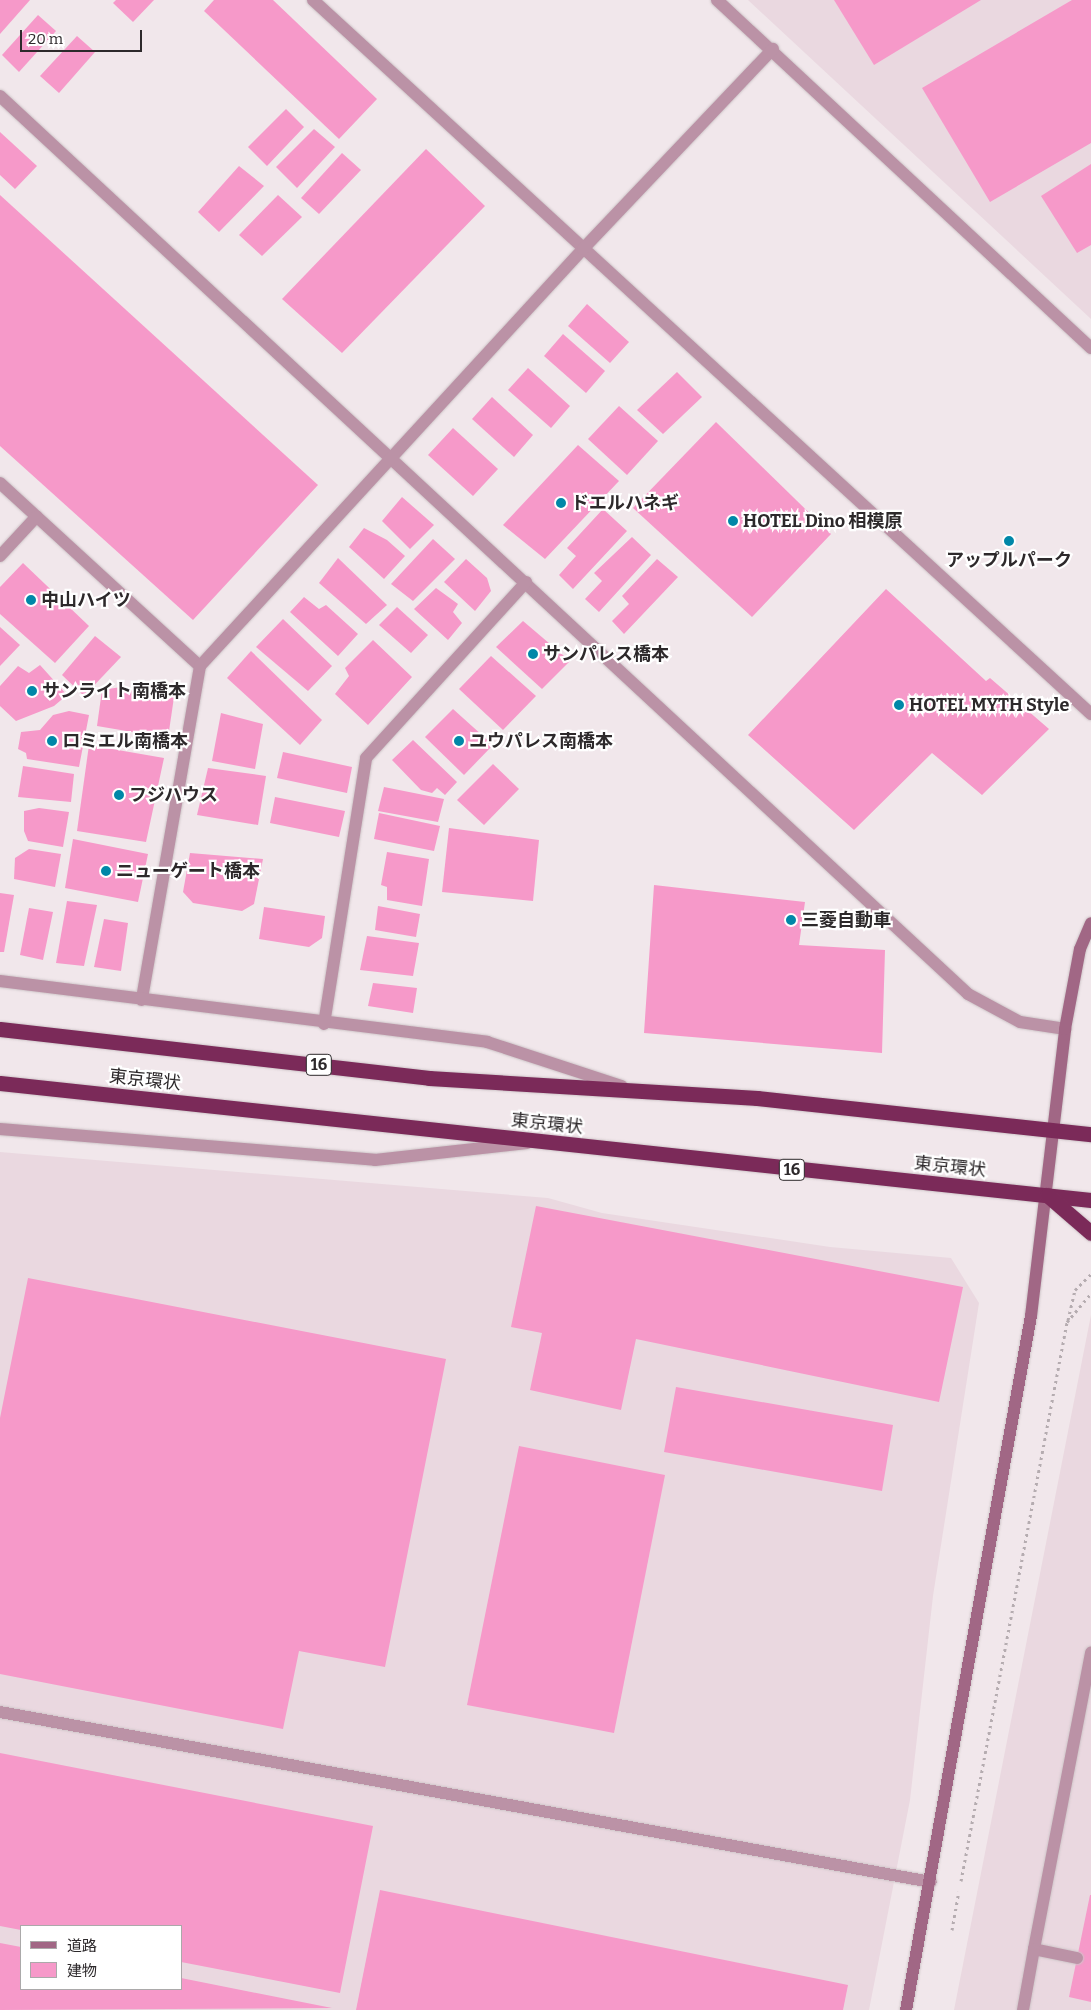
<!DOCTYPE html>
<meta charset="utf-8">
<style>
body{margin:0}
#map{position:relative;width:1091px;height:2010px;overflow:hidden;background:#f1e7eb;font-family:Bitter,"Noto Sans JP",serif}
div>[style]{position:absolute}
.built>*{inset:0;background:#ead8e0}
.building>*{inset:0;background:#f699c9}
.path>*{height:3px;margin-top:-1.5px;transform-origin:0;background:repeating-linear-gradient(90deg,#b5acb0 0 2.5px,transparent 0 6.5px)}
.roads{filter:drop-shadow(0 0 1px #cec5c8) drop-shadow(0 0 1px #cec5c8)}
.lane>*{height:12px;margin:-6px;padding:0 6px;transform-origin:6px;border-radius:6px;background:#bb92a6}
.street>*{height:12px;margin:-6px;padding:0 6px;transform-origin:6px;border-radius:6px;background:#bb92a6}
.secondary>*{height:12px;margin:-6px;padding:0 6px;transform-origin:6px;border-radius:6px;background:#a16785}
.highway>*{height:15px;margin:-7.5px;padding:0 7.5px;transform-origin:7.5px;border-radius:7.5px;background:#7b2a59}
.dots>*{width:14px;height:14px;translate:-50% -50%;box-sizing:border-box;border:2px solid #fff;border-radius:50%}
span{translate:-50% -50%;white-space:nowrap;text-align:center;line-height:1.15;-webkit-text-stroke:4.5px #fff;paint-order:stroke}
.shield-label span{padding:1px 4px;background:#fff;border:1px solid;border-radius:4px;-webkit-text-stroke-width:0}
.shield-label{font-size:16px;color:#2d292b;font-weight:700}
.poi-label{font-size:18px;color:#2d292b;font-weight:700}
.left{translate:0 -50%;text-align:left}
.street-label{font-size:18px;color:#2d292b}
.legend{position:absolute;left:20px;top:1925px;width:162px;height:65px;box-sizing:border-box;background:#fff;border:1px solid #aba9aa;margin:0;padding:6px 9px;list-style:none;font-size:15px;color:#2d292b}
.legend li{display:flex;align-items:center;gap:10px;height:25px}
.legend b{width:25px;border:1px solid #aba9aa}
.scale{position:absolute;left:20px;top:30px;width:122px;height:22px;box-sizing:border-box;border:2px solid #2d292b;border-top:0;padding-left:6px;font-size:15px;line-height:18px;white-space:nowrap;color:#2d292b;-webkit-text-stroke:4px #fff;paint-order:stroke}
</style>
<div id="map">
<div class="built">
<i style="clip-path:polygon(748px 0,1091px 0,1091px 319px)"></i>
<i style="clip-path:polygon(evenodd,0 1152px,548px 1198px,602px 1213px,830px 1247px,951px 1258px,979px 1303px,933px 1596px,910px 1800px,869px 2010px,0 2010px,0 1152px,21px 1926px,181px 1926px,181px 1989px,21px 1989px,21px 1926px)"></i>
<i style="clip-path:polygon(1091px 1315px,1091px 2010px,954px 2010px)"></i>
</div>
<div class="building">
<i style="clip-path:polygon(0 0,30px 0,0 34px)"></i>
<i style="clip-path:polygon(116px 0,154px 0,133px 22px,113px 3px)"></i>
<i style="clip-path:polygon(214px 0,273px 0,377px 99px,339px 139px,204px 11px)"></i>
<i style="clip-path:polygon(834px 0,981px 0,874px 65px)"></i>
<i style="clip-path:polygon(1072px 0,1091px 0,1091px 143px,990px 202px,922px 88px)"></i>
<i style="clip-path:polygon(38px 15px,56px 31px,19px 72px,2px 55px)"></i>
<i style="clip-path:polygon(77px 36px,95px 52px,59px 93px,40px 76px)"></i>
<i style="clip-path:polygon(286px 109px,304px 127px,267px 166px,248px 147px)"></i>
<i style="clip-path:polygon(314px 129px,335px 147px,297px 188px,276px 167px)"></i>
<i style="clip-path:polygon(0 132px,37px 166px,15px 189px,0 175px)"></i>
<i style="clip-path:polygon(426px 149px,485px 206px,342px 353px,282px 299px)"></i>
<i style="clip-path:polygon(342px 153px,361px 170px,319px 214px,301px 198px)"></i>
<i style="clip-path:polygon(1091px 164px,1091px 245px,1077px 253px,1041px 196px)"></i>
<i style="clip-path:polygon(239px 166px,264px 186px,219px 232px,198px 212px)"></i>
<i style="clip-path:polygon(0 195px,318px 485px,193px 620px,0 446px)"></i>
<i style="clip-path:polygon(278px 195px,302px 217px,262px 256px,239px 235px)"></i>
<i style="clip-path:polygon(587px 304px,629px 342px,610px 363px,568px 326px)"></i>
<i style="clip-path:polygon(563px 334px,605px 371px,586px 393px,544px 356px)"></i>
<i style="clip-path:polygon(528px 368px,570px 406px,551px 428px,508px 390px)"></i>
<i style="clip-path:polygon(677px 372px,702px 397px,663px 434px,637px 410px)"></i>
<i style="clip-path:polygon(492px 397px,533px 435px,514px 457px,472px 419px)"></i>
<i style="clip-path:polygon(619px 406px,658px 441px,627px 475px,588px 439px)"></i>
<i style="clip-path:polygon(716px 422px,831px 534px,752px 617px,633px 508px)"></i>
<i style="clip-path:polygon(453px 428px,498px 469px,473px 496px,428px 455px)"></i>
<i style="clip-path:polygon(578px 445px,619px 481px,545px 559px,503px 525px)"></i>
<i style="clip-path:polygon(402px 497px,434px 525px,410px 549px,382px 521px)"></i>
<i style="clip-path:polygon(603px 509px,627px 531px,573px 589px,559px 575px,576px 556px,567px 548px)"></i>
<i style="clip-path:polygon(364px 528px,387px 540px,405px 556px,384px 579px,349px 547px)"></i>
<i style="clip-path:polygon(632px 537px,651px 555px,599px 612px,585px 599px,602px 581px,594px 573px)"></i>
<i style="clip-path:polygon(433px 539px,455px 559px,413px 601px,391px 584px)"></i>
<i style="clip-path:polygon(338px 558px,387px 605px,366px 624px,319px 583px)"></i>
<i style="clip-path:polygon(466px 559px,487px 578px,491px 591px,475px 611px,444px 582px)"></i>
<i style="clip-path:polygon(657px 559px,678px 577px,624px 634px,612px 621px,629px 604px,622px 596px)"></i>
<i style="clip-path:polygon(23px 563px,89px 626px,55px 663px,0 614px,0 587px)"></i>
<i style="clip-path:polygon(436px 588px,458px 604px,453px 612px,462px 623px,448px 640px,414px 609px)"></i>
<i style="clip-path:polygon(886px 589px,986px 681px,990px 678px,1049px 729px,982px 795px,932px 753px,854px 830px,748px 735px)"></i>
<i style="clip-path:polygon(304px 597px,319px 609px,326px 605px,358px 634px,338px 656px,290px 612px)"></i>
<i style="clip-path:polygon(397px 607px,428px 635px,411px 653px,379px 625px)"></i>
<i style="clip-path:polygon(283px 619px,332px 666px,308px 691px,256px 647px)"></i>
<i style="clip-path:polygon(523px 621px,570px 661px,542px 689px,496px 647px)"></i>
<i style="clip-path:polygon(0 627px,20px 645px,0 666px)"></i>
<i style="clip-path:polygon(95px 636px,121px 657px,84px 696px,62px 675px)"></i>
<i style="clip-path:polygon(373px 640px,412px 677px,368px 725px,335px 694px,349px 676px,345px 668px)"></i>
<i style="clip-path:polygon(251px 651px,322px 720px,300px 745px,227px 678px)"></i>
<i style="clip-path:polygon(491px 656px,536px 696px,503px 730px,459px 689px)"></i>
<i style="clip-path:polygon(40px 665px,67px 695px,54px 706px,16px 721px,0 706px,0 686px,18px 666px,29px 673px)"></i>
<i style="clip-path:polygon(121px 687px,174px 697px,168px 738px,97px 726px,102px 690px)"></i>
<i style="clip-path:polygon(453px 709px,493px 745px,464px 775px,425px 737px)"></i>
<i style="clip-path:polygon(69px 711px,89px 715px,79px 767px,27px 759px,26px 753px,18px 749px,21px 732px,40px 730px,53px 715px)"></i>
<i style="clip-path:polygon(221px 713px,263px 724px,255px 769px,212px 761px)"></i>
<i style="clip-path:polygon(413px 740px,457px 782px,445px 795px,437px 788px,432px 793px,421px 790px,392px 760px)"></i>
<i style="clip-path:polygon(89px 745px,164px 758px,146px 842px,77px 831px)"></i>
<i style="clip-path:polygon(283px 752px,352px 767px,347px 793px,277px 778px)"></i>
<i style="clip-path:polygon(493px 764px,519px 789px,484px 825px,457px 800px)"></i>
<i style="clip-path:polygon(23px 766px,74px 774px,71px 802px,18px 797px)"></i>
<i style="clip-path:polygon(208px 768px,266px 776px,258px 825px,197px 815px)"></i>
<i style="clip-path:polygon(384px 787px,444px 799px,438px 822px,378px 811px)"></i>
<i style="clip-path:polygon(275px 797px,345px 811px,339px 837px,270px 823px)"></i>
<i style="clip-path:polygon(39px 808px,69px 812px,63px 847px,28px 841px,24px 831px,24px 811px)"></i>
<i style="clip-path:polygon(379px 813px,440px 826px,434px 851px,374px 839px)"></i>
<i style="clip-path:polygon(449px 828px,539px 840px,533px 901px,442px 892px)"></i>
<i style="clip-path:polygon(73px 839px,148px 854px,138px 902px,65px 888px)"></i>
<i style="clip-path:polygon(29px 849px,61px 854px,55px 887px,14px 879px,15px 858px)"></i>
<i style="clip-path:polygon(387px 852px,429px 859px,422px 906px,387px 900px,387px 887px,381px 885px)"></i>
<i style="clip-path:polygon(190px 853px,263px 859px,254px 904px,242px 911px,193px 903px,183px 892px)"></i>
<i style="clip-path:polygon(654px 885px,805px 902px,799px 945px,885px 950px,882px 1053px,644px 1033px)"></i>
<i style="clip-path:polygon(0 893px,14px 895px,4px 952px,0 952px)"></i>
<i style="clip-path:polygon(67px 901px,97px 905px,84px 966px,56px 963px)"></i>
<i style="clip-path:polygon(378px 906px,420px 914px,416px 937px,375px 930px)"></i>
<i style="clip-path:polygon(264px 907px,325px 916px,322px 938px,309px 947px,259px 939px)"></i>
<i style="clip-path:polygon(29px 908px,53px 912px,43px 960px,20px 955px)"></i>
<i style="clip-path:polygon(104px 919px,128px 923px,121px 971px,94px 967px)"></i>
<i style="clip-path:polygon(367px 936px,419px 943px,413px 976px,360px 970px)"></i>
<i style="clip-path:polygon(373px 983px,417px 988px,413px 1013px,368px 1006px)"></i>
<i style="clip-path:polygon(536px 1206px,963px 1287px,939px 1402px,636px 1339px,621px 1410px,530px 1390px,542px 1333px,511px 1327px)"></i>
<i style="clip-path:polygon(28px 1278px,446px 1359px,385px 1667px,299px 1651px,283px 1729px,0 1674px,0 1418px)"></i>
<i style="clip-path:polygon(676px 1387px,893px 1425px,882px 1491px,664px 1452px)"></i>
<i style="clip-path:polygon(519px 1446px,665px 1475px,614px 1733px,467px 1705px)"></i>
<i style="clip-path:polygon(0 1753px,373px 1826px,340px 1993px,181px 1962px,181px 1926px,21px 1926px,21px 1930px,0 1926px)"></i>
<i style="clip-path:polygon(380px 1890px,848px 1985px,843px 2010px,356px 2010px)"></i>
<i style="clip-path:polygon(1090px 1895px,1091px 1895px,1091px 2002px,1069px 1997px)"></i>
<i style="clip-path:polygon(0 1943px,21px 1947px,21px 1989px,181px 1989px,181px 1978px,332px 2008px,0 2010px)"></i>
</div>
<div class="path">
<i style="left:1068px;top:1320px;width:31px;rotate:-77deg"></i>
<i style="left:1075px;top:1290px;width:23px;rotate:-45deg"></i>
<i style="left:961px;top:1881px;width:569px;rotate:-79.26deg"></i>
<i style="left:1067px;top:1322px;width:38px;rotate:-50deg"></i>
<i style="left:952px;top:1930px;width:39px;rotate:-80deg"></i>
</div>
<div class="roads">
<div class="lane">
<i style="left:0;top:1712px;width:946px;rotate:10.35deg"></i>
<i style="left:1077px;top:1958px;width:44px;rotate:-168.2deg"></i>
<i style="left:1034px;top:1949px;width:302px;rotate:-79.1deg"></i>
<i style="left:1023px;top:2010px;width:62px;rotate:-79.8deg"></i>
</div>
<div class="street">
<i style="left:313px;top:0;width:1056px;rotate:42.54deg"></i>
<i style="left:717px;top:0;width:511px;rotate:42.94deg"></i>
<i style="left:0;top:96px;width:1320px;rotate:42.85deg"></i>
<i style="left:968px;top:994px;width:59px;rotate:28.3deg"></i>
<i style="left:1020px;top:1022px;width:46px;rotate:8.8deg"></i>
<i style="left:0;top:483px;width:271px;rotate:42.5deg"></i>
<i style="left:200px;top:666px;width:339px;rotate:99.9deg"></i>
<i style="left:0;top:556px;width:54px;rotate:-47.2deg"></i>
<i style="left:200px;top:666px;width:566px;rotate:-47.43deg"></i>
<i style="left:583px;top:249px;width:276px;rotate:-46.5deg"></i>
<i style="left:0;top:981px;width:491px;rotate:7.1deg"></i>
<i style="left:487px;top:1042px;width:142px;rotate:18.1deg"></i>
<i style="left:324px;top:1024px;width:269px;rotate:-81deg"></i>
<i style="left:366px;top:758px;width:238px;rotate:-47.7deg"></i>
<i style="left:0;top:1129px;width:376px;rotate:4.7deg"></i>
<i style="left:375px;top:1160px;width:153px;rotate:-6.4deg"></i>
</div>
<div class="secondary">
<i style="left:906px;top:2010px;width:705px;rotate:-79.79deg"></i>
<i style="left:1031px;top:1316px;width:289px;rotate:-83.2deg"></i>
<i style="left:1065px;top:1029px;width:81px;rotate:-79.4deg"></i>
<i style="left:1080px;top:949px;width:28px;rotate:-67deg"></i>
</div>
<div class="highway">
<i style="left:0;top:1029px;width:432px;rotate:6.5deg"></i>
<i style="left:429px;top:1078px;width:329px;rotate:3.5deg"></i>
<i style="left:757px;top:1098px;width:336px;rotate:6.2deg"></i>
<i style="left:0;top:1083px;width:1097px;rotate:6.12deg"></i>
<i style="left:1047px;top:1195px;width:58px;rotate:40.8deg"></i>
</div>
</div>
<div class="dots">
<i style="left:561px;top:503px;background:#0087a8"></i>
<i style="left:733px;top:521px;background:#0087a8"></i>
<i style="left:1009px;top:541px;background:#0087a8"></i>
<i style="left:31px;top:600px;background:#0087a8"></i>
<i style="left:533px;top:654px;background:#0087a8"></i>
<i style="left:32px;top:691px;background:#0087a8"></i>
<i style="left:899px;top:705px;background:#0087a8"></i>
<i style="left:52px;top:741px;background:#0087a8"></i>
<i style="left:459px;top:741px;background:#0087a8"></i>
<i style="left:119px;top:795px;background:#0087a8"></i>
<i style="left:106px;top:871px;background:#0087a8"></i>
<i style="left:791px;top:920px;background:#0087a8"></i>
</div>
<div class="shield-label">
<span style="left:319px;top:1065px">16</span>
<span style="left:792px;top:1170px">16</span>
</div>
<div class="poi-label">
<span class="left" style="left:571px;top:503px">ドエルハネギ</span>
<span class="left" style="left:743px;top:521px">HOTEL Dino 相模原</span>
<span style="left:1009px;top:560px">アップルパーク</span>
<span class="left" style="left:41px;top:600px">中山ハイツ</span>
<span class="left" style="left:543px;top:654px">サンパレス橋本</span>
<span class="left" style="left:42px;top:691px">サンライト南橋本</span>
<span class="left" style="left:909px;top:705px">HOTEL MYTH Style</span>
<span class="left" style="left:62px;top:741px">ロミエル南橋本</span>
<span class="left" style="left:469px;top:741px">ユウパレス南橋本</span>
<span class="left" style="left:129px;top:795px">フジハウス</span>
<span class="left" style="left:116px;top:871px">ニューゲート橋本</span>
<span class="left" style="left:801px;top:920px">三菱自動車</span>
</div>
<div class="street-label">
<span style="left:145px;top:1080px;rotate:6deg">東京環状</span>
<span style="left:547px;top:1124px;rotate:6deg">東京環状</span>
<span style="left:950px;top:1167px;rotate:6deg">東京環状</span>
</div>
<ul class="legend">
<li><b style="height:6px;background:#a16785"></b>道路</li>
<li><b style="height:14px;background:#f699c9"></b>建物</li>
</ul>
<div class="scale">20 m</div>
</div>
